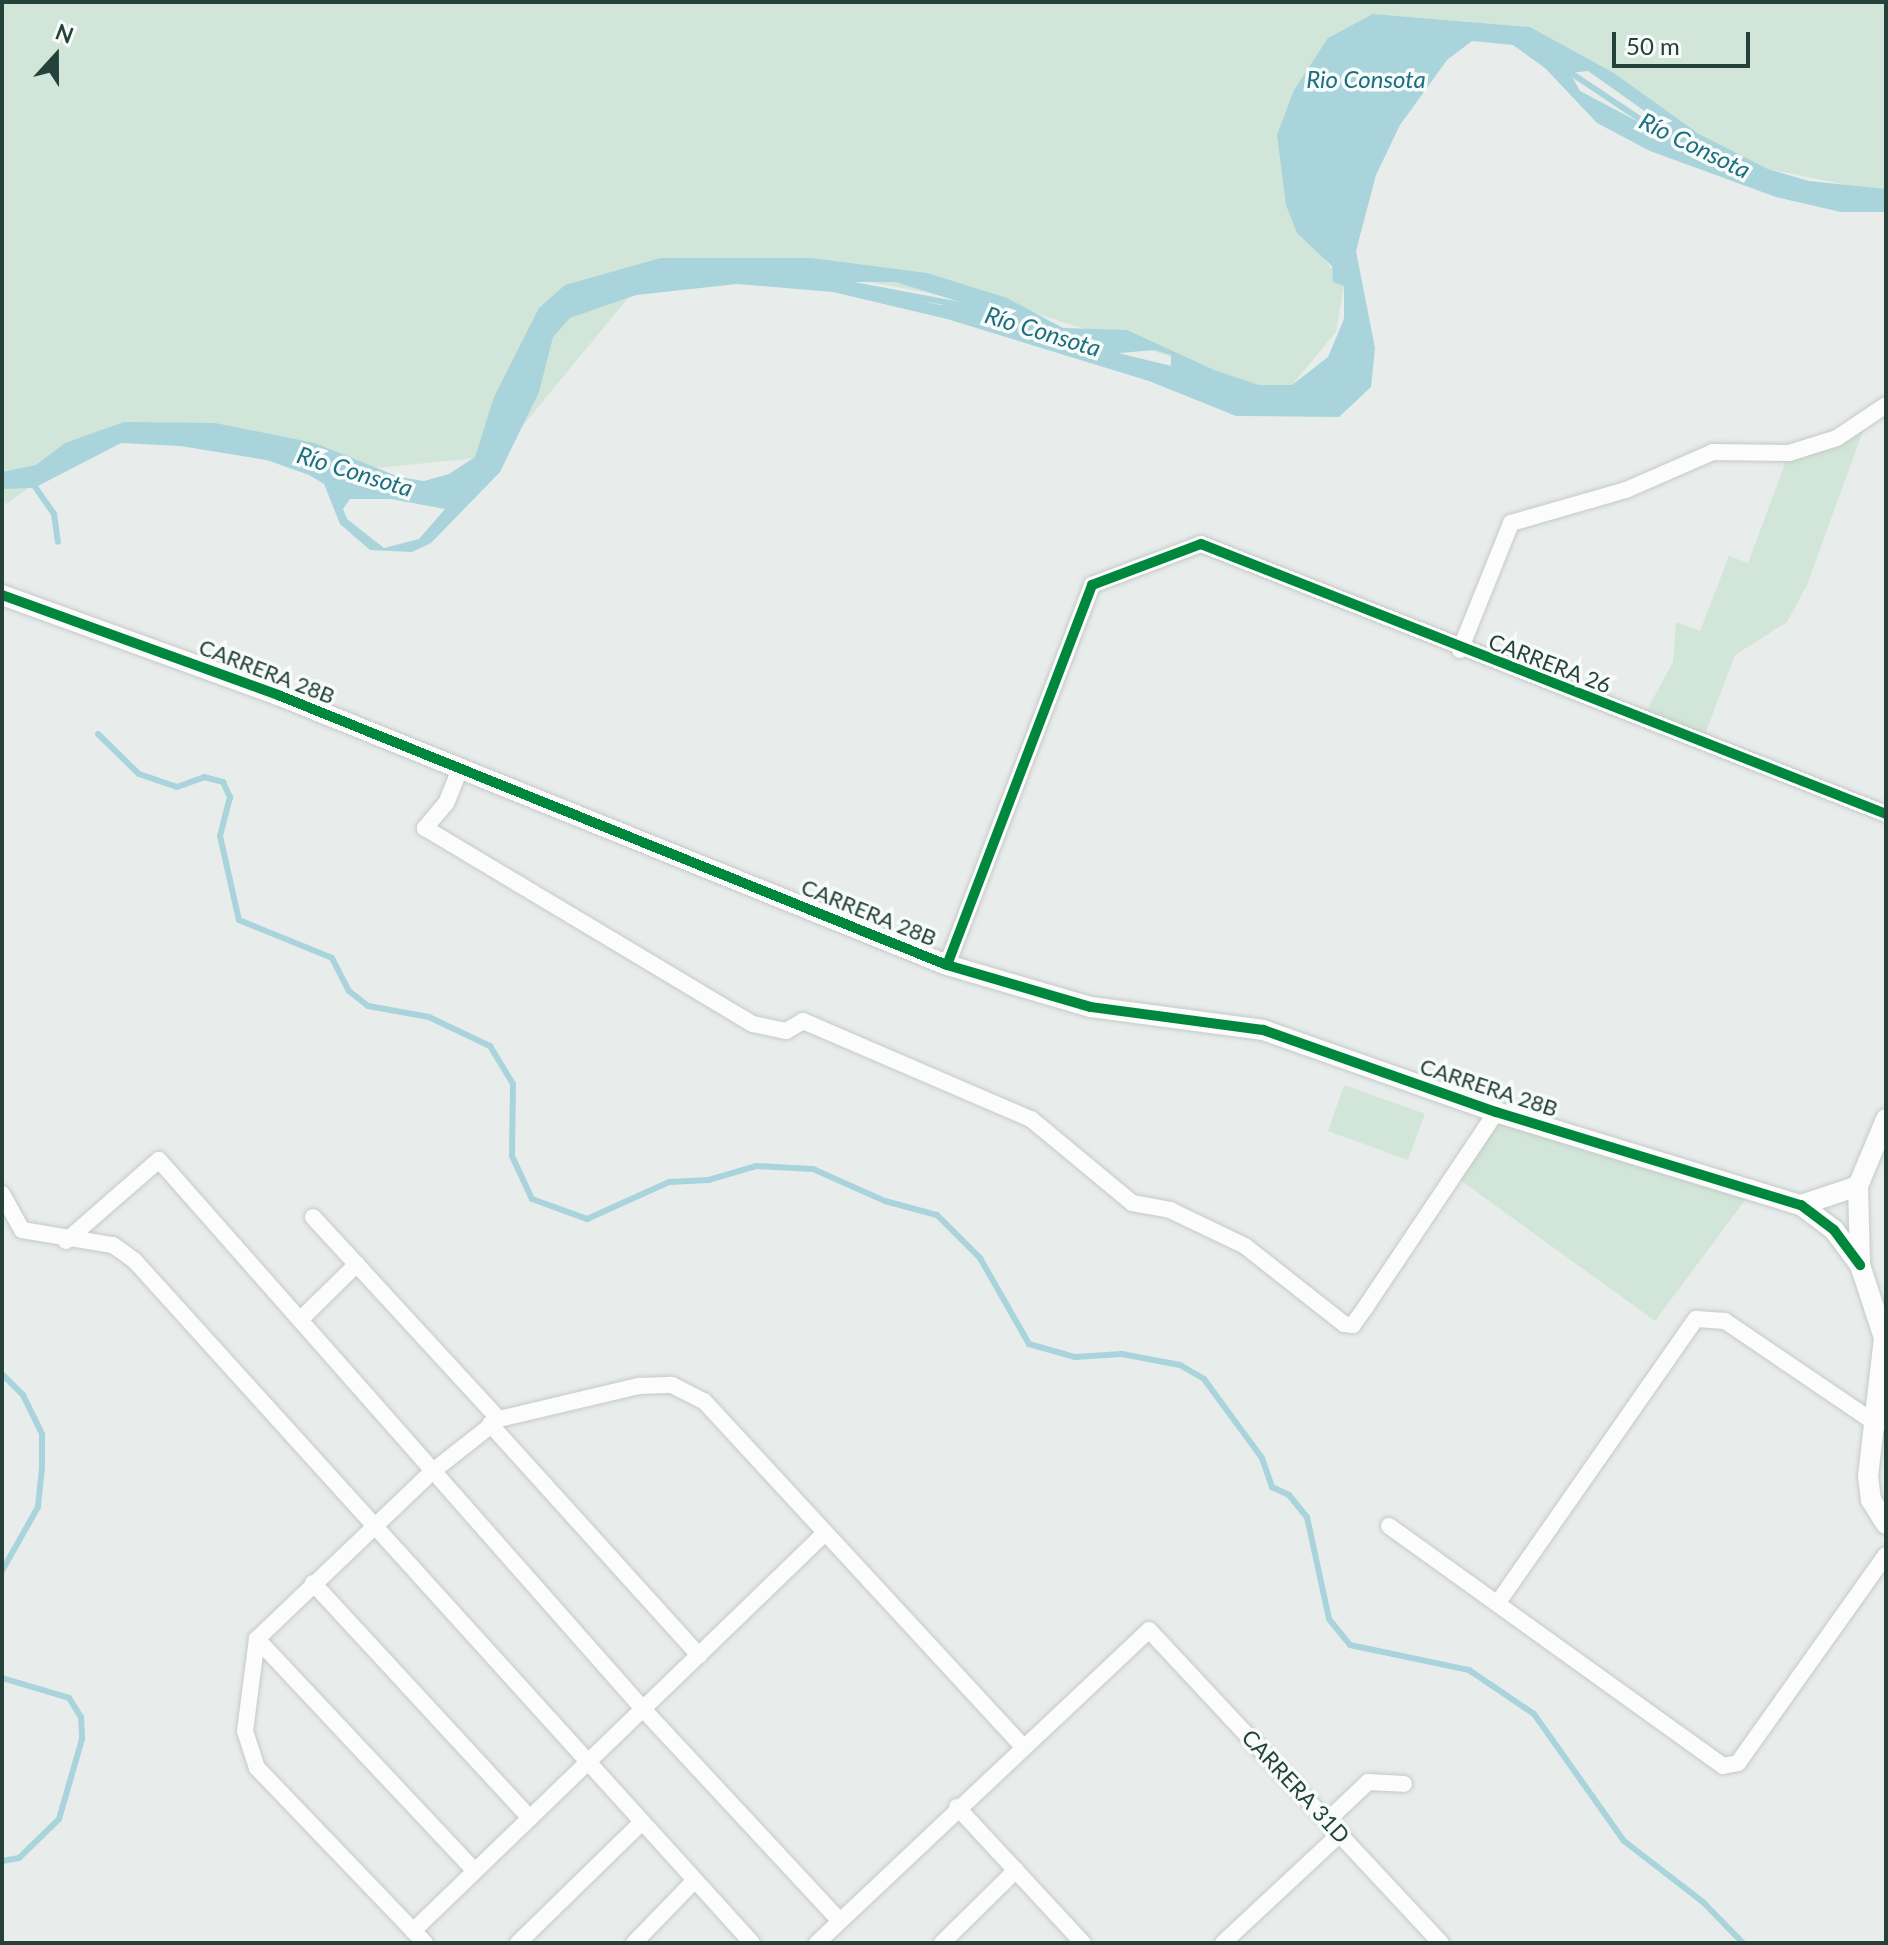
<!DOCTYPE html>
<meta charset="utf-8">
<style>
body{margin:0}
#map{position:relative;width:1888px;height:1945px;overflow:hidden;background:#e8edeb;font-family:Lato,sans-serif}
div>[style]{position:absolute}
.green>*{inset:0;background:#d1e6d8}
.water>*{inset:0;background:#a9d4db}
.stream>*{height:6px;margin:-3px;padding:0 3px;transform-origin:3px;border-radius:3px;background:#a9d4db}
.roads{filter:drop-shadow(0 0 2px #c5cac8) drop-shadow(0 0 2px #c5cac8)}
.minor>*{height:16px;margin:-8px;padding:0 8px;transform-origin:8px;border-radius:8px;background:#fcfcfc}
.tertiary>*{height:20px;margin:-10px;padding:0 10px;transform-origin:10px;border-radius:10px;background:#fcfcfc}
.cycleway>*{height:10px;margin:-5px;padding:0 5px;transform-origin:5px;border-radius:5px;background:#00873e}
span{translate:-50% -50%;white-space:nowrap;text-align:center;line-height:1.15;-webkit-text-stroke:7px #f7fbf9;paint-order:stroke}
.street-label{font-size:22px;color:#24423a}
.water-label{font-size:24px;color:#1c6f80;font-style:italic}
.frame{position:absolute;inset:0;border:4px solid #24423a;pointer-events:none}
.north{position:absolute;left:16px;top:16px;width:80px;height:80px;-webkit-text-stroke:6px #f7fbf9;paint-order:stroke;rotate:21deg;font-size:22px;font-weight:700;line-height:32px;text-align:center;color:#24423a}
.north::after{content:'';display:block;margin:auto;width:28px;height:36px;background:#24423a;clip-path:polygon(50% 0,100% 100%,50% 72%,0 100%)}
.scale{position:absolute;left:1612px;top:32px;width:138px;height:36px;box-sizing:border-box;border:4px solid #24423a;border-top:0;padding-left:10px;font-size:24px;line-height:28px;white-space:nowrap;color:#24423a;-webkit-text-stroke:6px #f7fbf9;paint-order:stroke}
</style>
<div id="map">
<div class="green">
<i style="clip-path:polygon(2px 2px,1886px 2px,1886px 193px,1768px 169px,1699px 134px,1614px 73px,1530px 27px,1373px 14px,1286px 205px,1344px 286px,1336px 332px,1292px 385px,1259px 385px,1035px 313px,742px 258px,661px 258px,498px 456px,325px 473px,109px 427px,7px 504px,2px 500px)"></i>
<i style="clip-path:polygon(1867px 420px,1807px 585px,1787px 622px,1735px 655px,1702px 742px,1642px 719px,1673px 662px,1676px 622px,1700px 631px,1729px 556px,1748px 563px,1789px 453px)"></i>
<i style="clip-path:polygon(1344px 1085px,1425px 1114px,1408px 1160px,1328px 1131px)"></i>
<i style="clip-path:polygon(1496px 1112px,1752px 1191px,1655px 1321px,1453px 1175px)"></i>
</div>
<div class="water">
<i style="clip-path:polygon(evenodd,1373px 14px,1530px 27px,1614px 73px,1699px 134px,1768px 169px,1809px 181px,1886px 189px,1886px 212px,1841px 212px,1776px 197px,1650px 151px,1597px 123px,1545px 68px,1513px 45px,1472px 41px,1447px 60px,1400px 125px,1376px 175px,1356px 251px,1375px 348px,1371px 387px,1339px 417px,1236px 416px,1149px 381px,947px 319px,833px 292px,737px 284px,636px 295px,570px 318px,553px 337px,539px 392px,500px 472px,431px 543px,412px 552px,370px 550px,340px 524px,324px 484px,309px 475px,267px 460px,180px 446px,121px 443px,34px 488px,2px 489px,2px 472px,36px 465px,65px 443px,124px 422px,215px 423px,315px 443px,399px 477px,424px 481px,449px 474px,475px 457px,494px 397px,539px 308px,565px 285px,661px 258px,811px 258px,927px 273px,1007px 298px,1063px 328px,1127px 330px,1214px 370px,1259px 385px,1292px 385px,1328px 357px,1344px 319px,1344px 286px,1333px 282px,1332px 266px,1297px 233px,1286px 205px,1277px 135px,1294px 90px,1328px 38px,1373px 14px,1588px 71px,1646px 112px,1654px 130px,1580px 91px,1570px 73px,1588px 71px,1373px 14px,841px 282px,896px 282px,963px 303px,940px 305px,841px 282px,1373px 14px,1155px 350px,1171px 355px,1171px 368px,1108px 354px,1155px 350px,1373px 14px,350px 499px,391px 499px,445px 509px,419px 539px,384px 548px,347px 519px,343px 509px,350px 499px)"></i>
</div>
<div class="stream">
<i style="left:1565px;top:69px;width:113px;rotate:33.8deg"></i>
<i style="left:832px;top:281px;width:136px;rotate:10.6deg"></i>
<i style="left:1101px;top:352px;width:76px;rotate:13.7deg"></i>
<i style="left:31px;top:481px;width:40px;rotate:55.1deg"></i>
<i style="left:54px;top:514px;width:28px;rotate:82deg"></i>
<i style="left:98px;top:734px;width:57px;rotate:44.3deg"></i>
<i style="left:139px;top:774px;width:40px;rotate:18.9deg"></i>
<i style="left:177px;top:787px;width:29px;rotate:-20deg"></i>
<i style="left:204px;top:777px;width:20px;rotate:15deg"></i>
<i style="left:223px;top:782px;width:17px;rotate:65deg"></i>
<i style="left:230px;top:797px;width:40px;rotate:104.4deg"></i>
<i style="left:220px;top:836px;width:86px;rotate:77.3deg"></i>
<i style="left:239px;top:920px;width:100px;rotate:22.2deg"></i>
<i style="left:332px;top:958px;width:37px;rotate:63deg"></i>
<i style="left:349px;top:991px;width:24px;rotate:38deg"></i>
<i style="left:368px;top:1006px;width:62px;rotate:10.2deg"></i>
<i style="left:429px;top:1017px;width:68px;rotate:25.4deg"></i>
<i style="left:490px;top:1046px;width:44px;rotate:58.8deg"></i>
<i style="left:513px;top:1084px;width:72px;rotate:90.8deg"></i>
<i style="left:512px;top:1156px;width:47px;rotate:65.1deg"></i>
<i style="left:532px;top:1199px;width:59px;rotate:20deg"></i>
<i style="left:587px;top:1219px;width:90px;rotate:-24.3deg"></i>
<i style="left:669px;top:1182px;width:40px;rotate:-2.9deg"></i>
<i style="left:709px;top:1180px;width:49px;rotate:-16.6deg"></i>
<i style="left:756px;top:1166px;width:57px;rotate:3deg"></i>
<i style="left:813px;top:1169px;width:79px;rotate:24deg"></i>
<i style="left:885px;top:1201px;width:54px;rotate:15.1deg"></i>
<i style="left:937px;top:1215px;width:61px;rotate:45deg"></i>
<i style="left:980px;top:1258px;width:99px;rotate:60.3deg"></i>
<i style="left:1029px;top:1344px;width:48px;rotate:15.8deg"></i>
<i style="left:1075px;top:1357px;width:47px;rotate:-3.7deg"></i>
<i style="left:1122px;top:1354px;width:59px;rotate:10.7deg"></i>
<i style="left:1180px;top:1365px;width:28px;rotate:30deg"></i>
<i style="left:1204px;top:1379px;width:98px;rotate:53.7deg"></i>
<i style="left:1262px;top:1458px;width:31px;rotate:71deg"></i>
<i style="left:1272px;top:1487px;width:19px;rotate:25deg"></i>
<i style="left:1289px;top:1495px;width:28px;rotate:51deg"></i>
<i style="left:1307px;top:1517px;width:104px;rotate:77.8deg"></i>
<i style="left:1329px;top:1619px;width:33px;rotate:51deg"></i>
<i style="left:1350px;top:1645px;width:122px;rotate:11.9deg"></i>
<i style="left:1469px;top:1670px;width:78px;rotate:34.1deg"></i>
<i style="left:1534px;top:1714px;width:156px;rotate:54.7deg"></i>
<i style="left:1624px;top:1841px;width:100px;rotate:37.7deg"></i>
<i style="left:1703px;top:1902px;width:57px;rotate:45.7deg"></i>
<i style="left:2px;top:1374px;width:30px;rotate:45deg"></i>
<i style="left:23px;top:1395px;width:43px;rotate:64deg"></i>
<i style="left:42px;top:1434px;width:34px;rotate:90deg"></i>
<i style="left:42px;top:1468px;width:39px;rotate:96deg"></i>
<i style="left:38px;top:1507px;width:73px;rotate:119.4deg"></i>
<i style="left:2px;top:1678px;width:70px;rotate:16.6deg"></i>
<i style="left:69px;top:1698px;width:22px;rotate:58deg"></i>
<i style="left:81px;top:1717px;width:22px;rotate:87deg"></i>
<i style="left:82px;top:1739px;width:83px;rotate:106deg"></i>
<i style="left:59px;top:1819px;width:56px;rotate:135.7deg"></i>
<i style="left:19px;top:1858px;width:17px;rotate:170deg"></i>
</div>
<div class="roads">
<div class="minor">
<i style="left:1460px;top:650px;width:137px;rotate:-68.1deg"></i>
<i style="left:1511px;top:523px;width:120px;rotate:-16deg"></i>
<i style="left:1626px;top:490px;width:95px;rotate:-23.6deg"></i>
<i style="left:1713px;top:452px;width:76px;rotate:0.8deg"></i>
<i style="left:1789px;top:453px;width:50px;rotate:-17.4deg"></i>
<i style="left:1837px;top:438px;width:59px;rotate:-34deg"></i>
<i style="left:460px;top:769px;width:37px;rotate:112deg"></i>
<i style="left:446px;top:803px;width:33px;rotate:130deg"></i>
<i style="left:425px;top:828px;width:382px;rotate:30.9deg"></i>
<i style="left:753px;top:1024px;width:34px;rotate:12deg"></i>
<i style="left:786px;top:1031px;width:20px;rotate:-30deg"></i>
<i style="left:803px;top:1021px;width:248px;rotate:23.3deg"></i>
<i style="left:1031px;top:1119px;width:131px;rotate:39.7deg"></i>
<i style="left:1132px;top:1203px;width:39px;rotate:10deg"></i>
<i style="left:1170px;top:1210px;width:83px;rotate:25.6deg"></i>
<i style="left:1245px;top:1246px;width:126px;rotate:38.2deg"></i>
<i style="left:1344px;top:1324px;width:9px;rotate:6deg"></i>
<i style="left:1353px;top:1325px;width:21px;rotate:-55deg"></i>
<i style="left:1365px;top:1308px;width:236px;rotate:-56.2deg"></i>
<i style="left:947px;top:965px;width:407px;rotate:-69.1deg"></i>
<i style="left:1092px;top:585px;width:116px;rotate:-20.6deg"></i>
<i style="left:1201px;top:544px;width:736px;rotate:21.51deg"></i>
<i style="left:2px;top:1194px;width:41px;rotate:60.9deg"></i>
<i style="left:22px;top:1230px;width:92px;rotate:9.4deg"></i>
<i style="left:113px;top:1245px;width:26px;rotate:36deg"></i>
<i style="left:134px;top:1260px;width:921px;rotate:47.86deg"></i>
<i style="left:313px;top:1217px;width:275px;rotate:47.4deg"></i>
<i style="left:66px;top:1241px;width:123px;rotate:-41.1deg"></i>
<i style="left:159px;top:1160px;width:732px;rotate:48.6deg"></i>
<i style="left:643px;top:1709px;width:289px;rotate:47.1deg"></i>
<i style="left:302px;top:1318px;width:77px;rotate:-44.5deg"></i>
<i style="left:490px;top:1424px;width:312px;rotate:47.9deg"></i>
<i style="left:1389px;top:1526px;width:411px;rotate:35.7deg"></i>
<i style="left:1723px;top:1766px;width:15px;rotate:-11deg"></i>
<i style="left:1738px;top:1763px;width:255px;rotate:-54.6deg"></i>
<i style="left:313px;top:1583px;width:320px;rotate:47.3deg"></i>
<i style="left:1499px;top:1601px;width:344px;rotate:-55.1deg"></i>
<i style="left:1696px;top:1319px;width:29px;rotate:4deg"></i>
<i style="left:1725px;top:1321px;width:185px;rotate:34.2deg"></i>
<i style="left:257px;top:1639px;width:318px;rotate:46.8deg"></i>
<i style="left:957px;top:1807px;width:185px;rotate:47.2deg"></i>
<i style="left:1329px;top:1819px;width:54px;rotate:-43.5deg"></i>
<i style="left:1368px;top:1782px;width:36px;rotate:3deg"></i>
<i style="left:413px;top:1931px;width:571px;rotate:-44.01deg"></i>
<i style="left:425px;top:1943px;width:243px;rotate:-133.8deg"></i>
<i style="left:257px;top:1768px;width:39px;rotate:-108deg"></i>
<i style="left:245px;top:1731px;width:93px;rotate:-82.6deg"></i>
<i style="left:257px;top:1639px;width:243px;rotate:-43.7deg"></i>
<i style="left:433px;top:1471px;width:84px;rotate:-38.2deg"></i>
<i style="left:499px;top:1419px;width:144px;rotate:-13.3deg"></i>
<i style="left:639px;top:1386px;width:33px;rotate:-2deg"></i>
<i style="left:672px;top:1385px;width:36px;rotate:27deg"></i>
<i style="left:704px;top:1401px;width:471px;rotate:47.3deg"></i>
<i style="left:518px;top:1943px;width:170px;rotate:-44.3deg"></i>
<i style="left:634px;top:1943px;width:86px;rotate:-45.9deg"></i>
<i style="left:817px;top:1943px;width:456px;rotate:-43.3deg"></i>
<i style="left:1149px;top:1630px;width:428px;rotate:47deg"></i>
<i style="left:942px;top:1943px;width:104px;rotate:-44.6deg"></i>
<i style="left:1223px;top:1943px;width:161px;rotate:-43deg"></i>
</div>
<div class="tertiary">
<i style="left:2px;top:595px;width:294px;rotate:19.9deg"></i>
<i style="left:278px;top:695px;width:721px;rotate:21.98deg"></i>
<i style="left:947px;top:965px;width:150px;rotate:16.3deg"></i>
<i style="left:1091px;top:1007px;width:174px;rotate:7.6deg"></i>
<i style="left:1263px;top:1030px;width:247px;rotate:19.4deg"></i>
<i style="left:1496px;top:1112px;width:319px;rotate:17deg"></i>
<i style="left:1801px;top:1205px;width:41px;rotate:37.1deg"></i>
<i style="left:1834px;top:1230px;width:44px;rotate:53.4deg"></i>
<i style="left:1886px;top:1119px;width:73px;rotate:112.7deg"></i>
<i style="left:1858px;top:1186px;width:79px;rotate:88.5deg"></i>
<i style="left:1860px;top:1265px;width:77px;rotate:71.8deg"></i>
<i style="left:1884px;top:1338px;width:139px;rotate:96.6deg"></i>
<i style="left:1868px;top:1476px;width:24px;rotate:83deg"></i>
<i style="left:1871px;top:1500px;width:28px;rotate:58deg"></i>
<i style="left:1801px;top:1205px;width:60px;rotate:-18.4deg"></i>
</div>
</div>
<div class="cycleway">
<i style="left:2px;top:595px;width:294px;rotate:19.9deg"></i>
<i style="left:278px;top:695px;width:721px;rotate:21.98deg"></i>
<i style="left:947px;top:965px;width:150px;rotate:16.3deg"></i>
<i style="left:1091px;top:1007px;width:174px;rotate:7.6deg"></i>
<i style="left:1263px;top:1030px;width:247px;rotate:19.4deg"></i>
<i style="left:1496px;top:1112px;width:319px;rotate:17deg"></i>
<i style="left:1801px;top:1205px;width:41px;rotate:37.1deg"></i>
<i style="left:1834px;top:1230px;width:44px;rotate:53.4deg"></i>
<i style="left:947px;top:965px;width:407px;rotate:-69.1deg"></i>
<i style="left:1092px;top:585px;width:116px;rotate:-20.6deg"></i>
<i style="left:1201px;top:544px;width:736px;rotate:21.51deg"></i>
</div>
<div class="street-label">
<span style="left:1550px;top:663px;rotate:21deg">CARRERA 26</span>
<span style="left:267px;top:671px;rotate:21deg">CARRERA 28B</span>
<span style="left:869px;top:912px;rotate:22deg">CARRERA 28B</span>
<span style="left:1489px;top:1087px;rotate:18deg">CARRERA 28B</span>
<span style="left:1296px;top:1786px;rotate:47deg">CARRERA 31D</span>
</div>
<div class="water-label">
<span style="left:1366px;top:79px">Rio Consota</span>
<span style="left:1695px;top:145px;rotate:26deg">Río Consota</span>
<span style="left:1043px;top:331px;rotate:17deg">Río Consota</span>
<span style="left:355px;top:471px;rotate:17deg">Río Consota</span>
</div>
<div class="frame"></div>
<div class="north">N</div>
<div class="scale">50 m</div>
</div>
